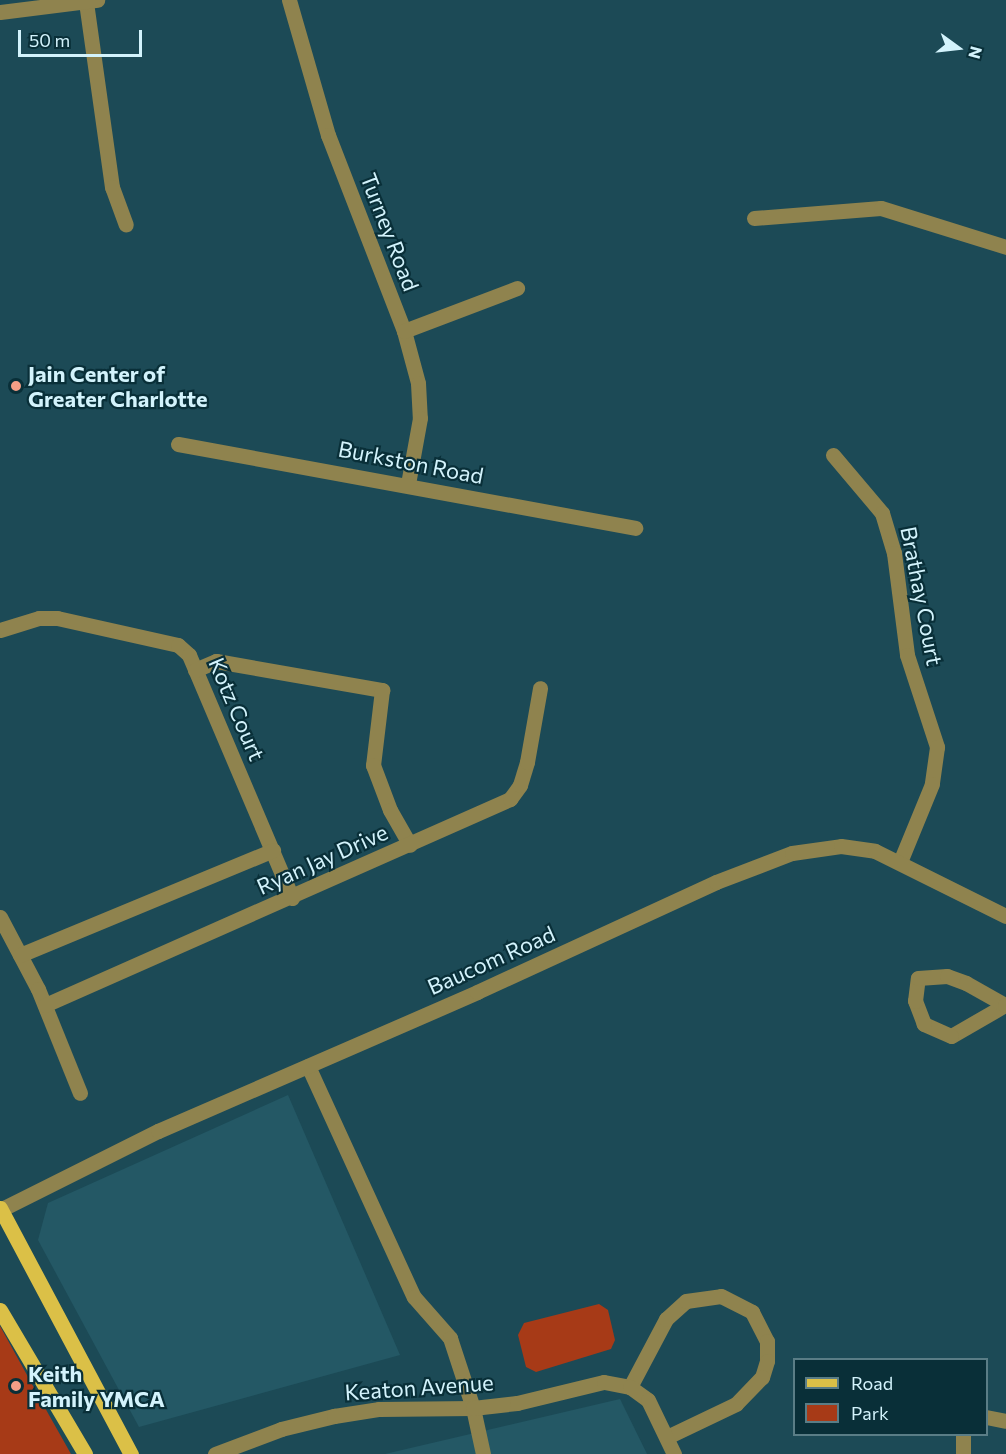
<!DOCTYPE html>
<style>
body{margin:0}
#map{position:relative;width:1006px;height:1454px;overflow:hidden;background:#1c4a56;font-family:Commissioner,sans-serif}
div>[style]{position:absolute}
.built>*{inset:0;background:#245865}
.green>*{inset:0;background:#a73a17}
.minor>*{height:15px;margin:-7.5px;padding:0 7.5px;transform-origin:7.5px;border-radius:7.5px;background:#8f834e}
.major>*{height:15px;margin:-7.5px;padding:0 7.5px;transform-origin:7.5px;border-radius:7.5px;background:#dbc047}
.dots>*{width:16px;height:16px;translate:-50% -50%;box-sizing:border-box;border:3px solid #092f38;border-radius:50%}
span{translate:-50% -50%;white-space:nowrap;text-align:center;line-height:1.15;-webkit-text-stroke:4.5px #092f38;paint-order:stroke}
.street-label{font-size:22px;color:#d3f3fc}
.poi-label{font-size:22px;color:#d3f3fc;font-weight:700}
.left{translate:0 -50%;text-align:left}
.legend{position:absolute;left:793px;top:1358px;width:195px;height:78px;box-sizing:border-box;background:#092f38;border:2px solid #5a7d86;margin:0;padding:8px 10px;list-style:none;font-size:18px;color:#d3f3fc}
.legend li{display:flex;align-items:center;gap:12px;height:30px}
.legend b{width:30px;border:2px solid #5a7d86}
.north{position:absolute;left:928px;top:18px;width:60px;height:60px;-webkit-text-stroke:4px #092f38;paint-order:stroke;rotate:105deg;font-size:16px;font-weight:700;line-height:24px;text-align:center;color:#d3f3fc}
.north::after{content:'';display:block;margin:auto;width:21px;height:27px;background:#d3f3fc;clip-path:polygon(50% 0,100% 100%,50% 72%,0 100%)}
.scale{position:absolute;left:18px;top:30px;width:124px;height:27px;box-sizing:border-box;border:3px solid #d3f3fc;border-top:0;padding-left:8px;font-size:18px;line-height:21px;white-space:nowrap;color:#d3f3fc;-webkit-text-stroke:4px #092f38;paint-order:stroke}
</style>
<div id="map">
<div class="built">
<i style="clip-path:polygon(288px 1095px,400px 1355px,139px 1427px,38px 1240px,48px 1203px)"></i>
<i style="clip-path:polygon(620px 1399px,647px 1454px,385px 1454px)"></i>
</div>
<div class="green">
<i style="clip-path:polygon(599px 1304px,608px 1310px,615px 1340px,611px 1349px,536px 1372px,526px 1367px,518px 1335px,524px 1323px)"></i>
<i style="clip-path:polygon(0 1326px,49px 1415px,71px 1454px,0 1454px)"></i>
</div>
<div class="minor">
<i style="left:289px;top:0;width:141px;rotate:73.9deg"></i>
<i style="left:328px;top:135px;width:210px;rotate:68.8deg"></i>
<i style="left:404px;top:331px;width:54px;rotate:74.9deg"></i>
<i style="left:418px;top:383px;width:35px;rotate:87deg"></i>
<i style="left:420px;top:418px;width:67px;rotate:100.3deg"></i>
<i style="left:86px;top:2px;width:187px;rotate:82deg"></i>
<i style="left:112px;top:187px;width:40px;rotate:69.8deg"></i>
<i style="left:0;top:12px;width:98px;rotate:-7.1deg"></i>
<i style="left:754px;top:218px;width:127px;rotate:-4.5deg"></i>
<i style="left:881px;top:208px;width:131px;rotate:17.3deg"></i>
<i style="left:404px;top:331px;width:121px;rotate:-20.8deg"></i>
<i style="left:178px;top:444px;width:465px;rotate:10.4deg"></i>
<i style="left:833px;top:455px;width:76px;rotate:49.8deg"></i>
<i style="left:882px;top:513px;width:42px;rotate:73.3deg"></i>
<i style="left:894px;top:553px;width:103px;rotate:82.7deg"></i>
<i style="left:907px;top:655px;width:97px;rotate:71.9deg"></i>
<i style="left:937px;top:747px;width:37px;rotate:98deg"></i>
<i style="left:932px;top:784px;width:84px;rotate:112.3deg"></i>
<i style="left:0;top:630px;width:41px;rotate:-17.1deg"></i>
<i style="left:39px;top:618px;width:18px"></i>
<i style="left:57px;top:618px;width:124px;rotate:12.6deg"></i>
<i style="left:178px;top:645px;width:15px;rotate:42deg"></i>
<i style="left:189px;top:655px;width:264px;rotate:67deg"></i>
<i style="left:195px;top:670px;width:23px;rotate:-23deg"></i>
<i style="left:216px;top:661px;width:169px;rotate:9.9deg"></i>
<i style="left:382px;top:690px;width:76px;rotate:96.8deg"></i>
<i style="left:373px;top:765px;width:48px;rotate:69.3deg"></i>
<i style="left:390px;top:810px;width:40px;rotate:60.3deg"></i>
<i style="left:0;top:917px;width:81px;rotate:62.2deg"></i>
<i style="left:38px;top:989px;width:112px;rotate:68deg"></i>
<i style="left:20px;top:955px;width:274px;rotate:-22.5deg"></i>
<i style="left:45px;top:1005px;width:509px;rotate:-23.89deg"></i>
<i style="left:510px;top:799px;width:17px;rotate:-54deg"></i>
<i style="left:520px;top:785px;width:24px;rotate:-73deg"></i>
<i style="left:527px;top:762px;width:75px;rotate:-80deg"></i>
<i style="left:1005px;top:1005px;width:62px;rotate:150.1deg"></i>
<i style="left:951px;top:1036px;width:30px;rotate:-156deg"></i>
<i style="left:924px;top:1024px;width:25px;rotate:-111deg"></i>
<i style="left:915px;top:1001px;width:23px;rotate:-83deg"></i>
<i style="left:918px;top:978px;width:29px;rotate:-4deg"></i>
<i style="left:947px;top:976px;width:20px;rotate:20deg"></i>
<i style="left:966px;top:983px;width:45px;rotate:29.4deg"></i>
<i style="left:1005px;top:1005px;width:1px"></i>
<i style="left:308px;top:1066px;width:254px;rotate:65.4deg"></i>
<i style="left:414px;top:1297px;width:55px;rotate:48.7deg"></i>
<i style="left:450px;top:1338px;width:74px;rotate:71.8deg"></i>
<i style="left:473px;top:1408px;width:47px;rotate:77.7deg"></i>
<i style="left:0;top:1210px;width:177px;rotate:-26.6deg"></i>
<i style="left:158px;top:1131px;width:348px;rotate:-23.5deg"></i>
<i style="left:477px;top:992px;width:263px;rotate:-24.7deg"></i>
<i style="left:716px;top:882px;width:81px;rotate:-20.9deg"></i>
<i style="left:792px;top:853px;width:49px;rotate:-8.1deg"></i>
<i style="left:841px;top:846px;width:34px;rotate:8deg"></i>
<i style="left:875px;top:851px;width:146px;rotate:26.4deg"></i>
<i style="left:630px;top:1387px;width:77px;rotate:-62.1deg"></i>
<i style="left:666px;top:1319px;width:27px;rotate:-42deg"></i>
<i style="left:686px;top:1301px;width:35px;rotate:-8deg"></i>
<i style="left:721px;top:1296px;width:35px;rotate:27deg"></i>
<i style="left:752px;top:1312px;width:33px;rotate:63deg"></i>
<i style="left:767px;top:1341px;width:20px;rotate:90deg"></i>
<i style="left:767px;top:1361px;width:17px;rotate:107deg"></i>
<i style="left:762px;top:1377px;width:37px;rotate:134deg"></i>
<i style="left:736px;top:1404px;width:76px;rotate:154.4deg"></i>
<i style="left:986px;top:1417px;width:20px;rotate:11deg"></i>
<i style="left:963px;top:1434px;width:20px;rotate:90deg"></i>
<i style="left:215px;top:1454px;width:71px;rotate:-20.7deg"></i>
<i style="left:281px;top:1429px;width:55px;rotate:-13.8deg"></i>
<i style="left:334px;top:1416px;width:46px;rotate:-8.8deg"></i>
<i style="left:379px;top:1409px;width:94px;rotate:-0.6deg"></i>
<i style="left:473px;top:1408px;width:44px;rotate:-6.5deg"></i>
<i style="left:517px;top:1403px;width:89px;rotate:-13.6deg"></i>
<i style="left:604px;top:1382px;width:26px;rotate:11deg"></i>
<i style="left:630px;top:1387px;width:22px;rotate:36deg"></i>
<i style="left:648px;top:1400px;width:60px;rotate:64.3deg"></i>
</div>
<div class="major">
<i style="left:0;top:1208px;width:279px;rotate:62deg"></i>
<i style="left:0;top:1310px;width:167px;rotate:59.4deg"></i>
</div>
<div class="dots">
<i style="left:16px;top:386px;background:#f49e86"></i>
<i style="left:16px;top:1386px;background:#f49e86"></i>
</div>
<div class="street-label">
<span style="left:390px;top:232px;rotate:69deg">Turney Road</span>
<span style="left:411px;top:462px;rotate:11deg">Burkston Road</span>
<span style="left:922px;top:596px;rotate:79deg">Brathay Court</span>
<span style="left:237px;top:709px;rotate:67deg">Kotz Court</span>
<span style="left:322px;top:859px;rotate:-24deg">Ryan Jay Drive</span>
<span style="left:491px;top:960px;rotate:-24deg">Baucom Road</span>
<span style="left:419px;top:1387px;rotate:-4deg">Keaton Avenue</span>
</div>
<div class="poi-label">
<span class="left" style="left:28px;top:386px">Jain Center of<br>Greater Charlotte</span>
<span class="left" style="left:28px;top:1386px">Keith<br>Family YMCA</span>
</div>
<ul class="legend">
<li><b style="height:8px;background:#dbc047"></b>Road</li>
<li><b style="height:16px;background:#a73a17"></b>Park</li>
</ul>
<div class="north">N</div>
<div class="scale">50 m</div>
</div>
